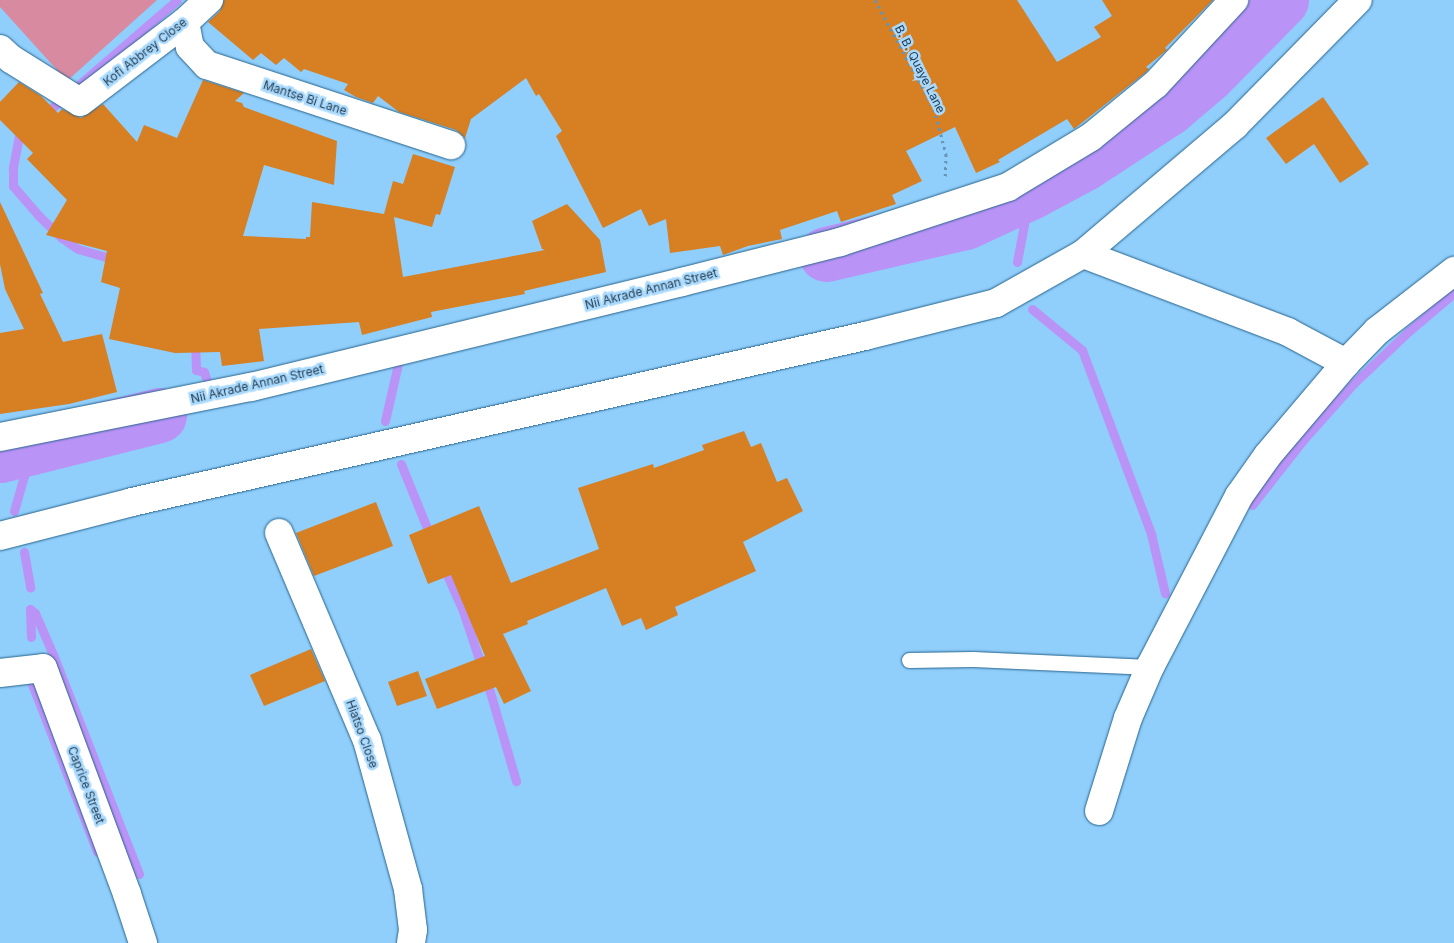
<!DOCTYPE html>
<style>
body{margin:0}
#map{position:relative;width:1454px;height:943px;overflow:hidden;background:#90cefb;font-family:Inter,sans-serif}
div>[style]{position:absolute}
.green>*{inset:0;background:#d78aa0}
.stream>*{height:9px;margin:-4.5px;padding:0 4.5px;transform-origin:4.5px;border-radius:4.5px;background:#ba93f7}
.river>*{height:55px;margin:-27.5px;padding:0 27.5px;transform-origin:27.5px;border-radius:27.5px;background:#ba93f7}
.building>*{inset:0;background:#d67f23}
.path>*{height:3px;margin-top:-1.5px;transform-origin:0;background:repeating-linear-gradient(90deg,#6594b7 0 2.5px,transparent 0 6.5px)}
.roads{filter:drop-shadow(0 0 1px #27648c) drop-shadow(0 0 1px #27648c)}
.lane>*{height:15px;margin:-7.5px;padding:0 7.5px;transform-origin:7.5px;border-radius:7.5px;background:#fff}
.street>*{height:28px;margin:-14px;padding:0 14px;transform-origin:14px;border-radius:14px;background:#fff}
span{translate:-50% -50%;white-space:nowrap;text-align:center;line-height:1.15;-webkit-text-stroke:5px #a9dafe;paint-order:stroke}
.street-label{font-size:12px;color:#253e51}
</style>
<div id="map">
<div class="green">
<i style="clip-path:polygon(0 0,157px 0,67px 81px,0 7px)"></i>
</div>
<div class="stream">
<i style="left:45px;top:114px;width:174px;rotate:-40.8deg"></i>
<i style="left:25px;top:131px;width:8px;rotate:140deg"></i>
<i style="left:19px;top:136px;width:33px;rotate:101deg"></i>
<i style="left:13px;top:168px;width:18px;rotate:90deg"></i>
<i style="left:13px;top:186px;width:40px;rotate:49deg"></i>
<i style="left:39px;top:216px;width:32px;rotate:44deg"></i>
<i style="left:62px;top:238px;width:19px;rotate:35deg"></i>
<i style="left:78px;top:249px;width:40px;rotate:16deg"></i>
<i style="left:1017px;top:262px;width:71px;rotate:-79.5deg"></i>
<i style="left:1032px;top:309px;width:65px;rotate:39.4deg"></i>
<i style="left:1082px;top:350px;width:197px;rotate:69.4deg"></i>
<i style="left:1151px;top:534px;width:61px;rotate:76.7deg"></i>
<i style="left:195px;top:340px;width:30px;rotate:88deg"></i>
<i style="left:196px;top:370px;width:8px;rotate:14deg"></i>
<i style="left:204px;top:372px;width:21px;rotate:71deg"></i>
<i style="left:385px;top:421px;width:68px;rotate:-77.2deg"></i>
<i style="left:401px;top:464px;width:80px;rotate:67.9deg"></i>
<i style="left:1252px;top:505px;width:84px;rotate:-51.8deg"></i>
<i style="left:1304px;top:439px;width:74px;rotate:-48.3deg"></i>
<i style="left:1353px;top:384px;width:77px;rotate:-43.4deg"></i>
<i style="left:1409px;top:331px;width:59px;rotate:-40.2deg"></i>
<i style="left:14px;top:511px;width:66px;rotate:-74.1deg"></i>
<i style="left:24px;top:552px;width:36px;rotate:80deg"></i>
<i style="left:443px;top:566px;width:49px;rotate:66deg"></i>
<i style="left:463px;top:611px;width:85px;rotate:71.6deg"></i>
<i style="left:490px;top:692px;width:93px;rotate:73.7deg"></i>
<i style="left:30px;top:609px;width:6px;rotate:39deg"></i>
<i style="left:35px;top:613px;width:48px;rotate:66.6deg"></i>
<i style="left:54px;top:657px;width:233px;rotate:68.6deg"></i>
<i style="left:30px;top:609px;width:28px;rotate:88deg"></i>
<i style="left:32px;top:684px;width:180px;rotate:68.8deg"></i>
</div>
<div class="river">
<i style="left:826px;top:254px;width:143px;rotate:-13deg"></i>
<i style="left:965px;top:222px;width:72px;rotate:-24.8deg"></i>
<i style="left:1030px;top:192px;width:61px;rotate:-28.2deg"></i>
<i style="left:1084px;top:163px;width:100px;rotate:-33.2deg"></i>
<i style="left:1168px;top:108px;width:52px;rotate:-40.4deg"></i>
<i style="left:1208px;top:74px;width:104px;rotate:-45.4deg"></i>
<i style="left:0;top:455px;width:164px;rotate:-14.1deg"></i>
</div>
<div class="building">
<i style="clip-path:polygon(224px 0,1017px 0,1057px 62px,1101px 37px,1094px 27px,1112px 16px,1102px 0,1213px 0,1165px 48px,1167px 50px,1146px 67px,1149px 69px,1145px 73px,1074px 129px,1067px 119px,998px 160px,1000px 162px,976px 173px,955px 127px,906px 151px,922px 181px,892px 195px,896px 204px,841px 222px,837px 211px,780px 230px,782px 239px,748px 246px,723px 255px,720px 246px,670px 253px,666px 219px,649px 226px,641px 209px,603px 228px,556px 136px,562px 131px,539px 94px,536px 96px,526px 78px,471px 119px,465px 138px,456px 130px,399px 112px,378px 96px,373px 103px,356px 97px,344px 90px,348px 84px,304px 69px,301px 72px,284px 58px,276px 65px,261px 53px,253px 60px,208px 22px,220px 11px)"></i>
<i style="clip-path:polygon(203px 80px,244px 93px,235px 101px,242px 103px,244px 107px,337px 141px,334px 185px,264px 165px,243px 236px,306px 239px,306px 237px,310px 237px,312px 202px,384px 214px,393px 181px,403px 184px,413px 154px,455px 167px,440px 215px,436px 214px,432px 227px,394px 217px,403px 277px,545px 250px,542px 249px,532px 221px,567px 204px,600px 240px,606px 272px,524px 291px,525px 294px,431px 312px,432px 317px,362px 335px,359px 322px,259px 329px,264px 361px,222px 366px,220px 352px,175px 353px,109px 339px,120px 288px,101px 282px,107px 251px,46px 235px,67px 200px,27px 159px,33px 153px,0 120px,0 102px,19px 82px,41px 96px,58px 113px,62px 109px,81px 118px,103px 104px,137px 142px,144px 125px,177px 138px)"></i>
<i style="clip-path:polygon(1323px 97px,1369px 164px,1340px 183px,1314px 144px,1286px 164px,1266px 138px)"></i>
<i style="clip-path:polygon(0 202px,43px 293px,40px 294px,63px 342px,102px 334px,117px 392px,69px 404px,0 414px,0 333px,24px 329px,5px 289px,0 264px)"></i>
<i style="clip-path:polygon(744px 431px,751px 447px,761px 443px,777px 482px,787px 478px,803px 511px,743px 542px,756px 571px,675px 607px,678px 615px,646px 630px,641px 618px,622px 626px,606px 588px,527px 621px,528px 624px,503px 634px,531px 691px,504px 704px,496px 687px,437px 709px,425px 679px,485px 656px,451px 575px,428px 584px,409px 535px,479px 506px,511px 583px,599px 549px,578px 488px,653px 464px,654px 468px,704px 450px,702px 445px)"></i>
<i style="clip-path:polygon(376px 502px,393px 546px,314px 576px,296px 533px)"></i>
<i style="clip-path:polygon(311px 649px,325px 681px,264px 706px,250px 675px)"></i>
<i style="clip-path:polygon(418px 671px,427px 696px,397px 706px,388px 682px)"></i>
</div>
<div class="path">
<i style="left:875px;top:0;width:124px;rotate:61.6deg"></i>
<i style="left:934px;top:109px;width:47px;rotate:75.1deg"></i>
<i style="left:946px;top:154px;width:24px;rotate:92deg"></i>
</div>
<div class="roads">
<div class="lane">
<i style="left:909px;top:660px;width:64px;rotate:-0.9deg"></i>
<i style="left:973px;top:659px;width:177px;rotate:2.6deg"></i>
</div>
<div class="street">
<i style="left:185px;top:22px;width:25px;rotate:79deg"></i>
<i style="left:190px;top:47px;width:25px;rotate:47deg"></i>
<i style="left:207px;top:65px;width:257px;rotate:18.2deg"></i>
<i style="left:0;top:49px;width:15px;rotate:42deg"></i>
<i style="left:11px;top:59px;width:81px;rotate:31.9deg"></i>
<i style="left:80px;top:102px;width:132px;rotate:-37.3deg"></i>
<i style="left:185px;top:22px;width:33px;rotate:-43deg"></i>
<i style="left:1083px;top:254px;width:219px;rotate:20.8deg"></i>
<i style="left:1288px;top:332px;width:66px;rotate:28.1deg"></i>
<i style="left:0;top:437px;width:256px;rotate:-11.3deg"></i>
<i style="left:251px;top:387px;width:444px;rotate:-13.7deg"></i>
<i style="left:682px;top:282px;width:163px;rotate:-14.2deg"></i>
<i style="left:840px;top:242px;width:177px;rotate:-18.1deg"></i>
<i style="left:1008px;top:187px;width:97px;rotate:-31.1deg"></i>
<i style="left:1091px;top:137px;width:84px;rotate:-39.2deg"></i>
<i style="left:1156px;top:84px;width:115px;rotate:-47.1deg"></i>
<i style="left:279px;top:533px;width:225px;rotate:67deg"></i>
<i style="left:367px;top:740px;width:155px;rotate:74.6deg"></i>
<i style="left:408px;top:889px;width:41px;rotate:83deg"></i>
<i style="left:413px;top:930px;width:13px;rotate:99deg"></i>
<i style="left:0;top:536px;width:136px;rotate:-14.4deg"></i>
<i style="left:132px;top:502px;width:752px;rotate:-12.76deg"></i>
<i style="left:865px;top:336px;width:135px;rotate:-14.1deg"></i>
<i style="left:996px;top:303px;width:100px;rotate:-29.4deg"></i>
<i style="left:1083px;top:254px;width:199px;rotate:-40.3deg"></i>
<i style="left:1235px;top:125px;width:175px;rotate:-45.5deg"></i>
<i style="left:0;top:673px;width:43px;rotate:-6.6deg"></i>
<i style="left:43px;top:668px;width:241px;rotate:69.6deg"></i>
<i style="left:127px;top:894px;width:52px;rotate:71.9deg"></i>
<i style="left:1099px;top:811px;width:97px;rotate:-72.7deg"></i>
<i style="left:1128px;top:718px;width:56px;rotate:-66.7deg"></i>
<i style="left:1150px;top:667px;width:193px;rotate:-62.5deg"></i>
<i style="left:1239px;top:496px;width:50px;rotate:-54.7deg"></i>
<i style="left:1268px;top:455px;width:121px;rotate:-49.7deg"></i>
<i style="left:1346px;top:363px;width:45px;rotate:-45.9deg"></i>
<i style="left:1377px;top:331px;width:98px;rotate:-37.9deg"></i>
</div>
</div>
<div class="street-label">
<span style="left:145px;top:52px;rotate:-38deg">Kofi Abbrey Close</span>
<span style="left:920px;top:69px;rotate:63deg">B. B. Quaye Lane</span>
<span style="left:305px;top:98px;rotate:18deg">Mantse Bi Lane</span>
<span style="left:651px;top:289px;rotate:-14deg">Nii Akrade Annan Street</span>
<span style="left:257px;top:384px;rotate:-13deg">Nii Akrade Annan Street</span>
<span style="left:362px;top:734px;rotate:70deg">Hiatso Close</span>
<span style="left:86px;top:785px;rotate:69deg">Caprice Street</span>
</div>
</div>
